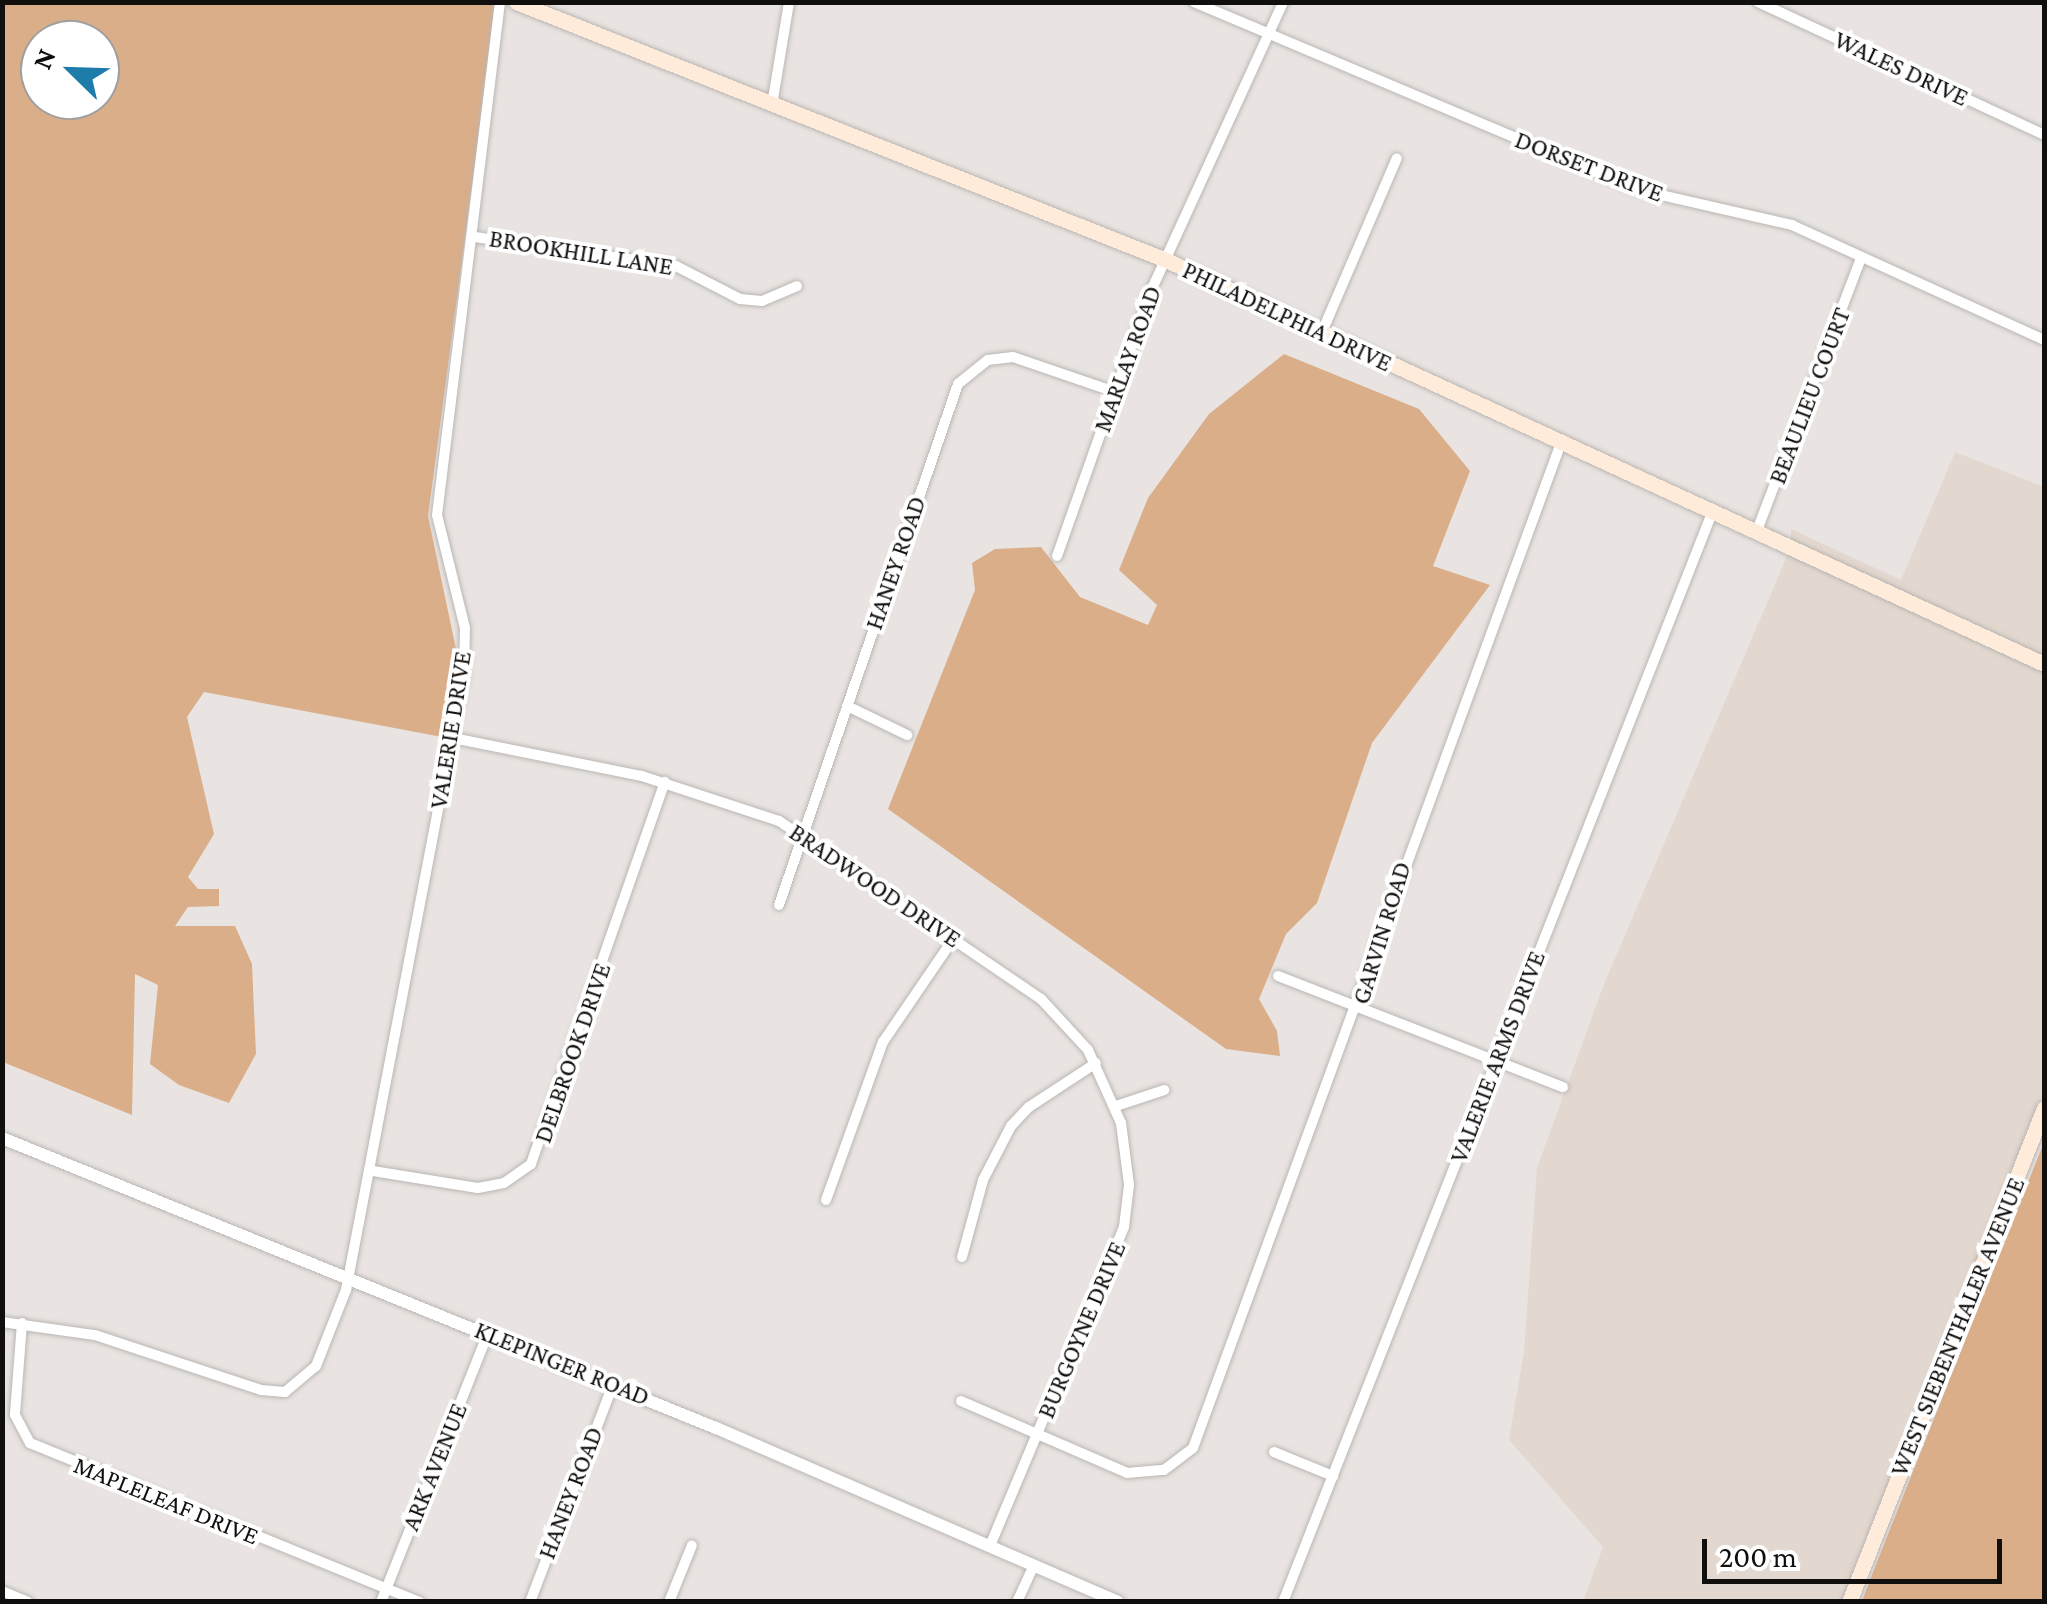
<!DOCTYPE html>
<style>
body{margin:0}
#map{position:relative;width:2047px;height:1604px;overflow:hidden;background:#e9e4e1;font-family:"Crimson Pro",serif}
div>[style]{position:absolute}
.built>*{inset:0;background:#e3d8cf}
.green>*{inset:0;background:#daae89}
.roads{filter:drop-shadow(0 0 2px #bab6b3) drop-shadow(0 0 2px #bab6b3)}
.minor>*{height:10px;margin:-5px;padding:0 5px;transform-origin:5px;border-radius:5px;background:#fff}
.tertiary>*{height:12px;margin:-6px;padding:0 6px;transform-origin:6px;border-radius:6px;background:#fff}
.secondary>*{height:15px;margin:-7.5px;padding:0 7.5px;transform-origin:7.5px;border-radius:7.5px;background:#ffebda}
span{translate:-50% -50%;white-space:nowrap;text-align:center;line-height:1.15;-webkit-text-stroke:8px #fff;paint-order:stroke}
.street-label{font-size:25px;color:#110f0e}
.frame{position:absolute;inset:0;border:5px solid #110f0e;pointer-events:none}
.north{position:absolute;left:20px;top:20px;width:100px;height:100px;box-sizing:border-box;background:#fff;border:2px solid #a09f9f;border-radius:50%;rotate:293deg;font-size:28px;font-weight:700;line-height:40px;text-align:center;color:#110f0e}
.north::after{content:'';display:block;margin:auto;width:35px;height:45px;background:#1d7ca9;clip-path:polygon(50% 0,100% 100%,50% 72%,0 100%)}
.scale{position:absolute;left:1702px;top:1539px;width:300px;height:45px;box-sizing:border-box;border:5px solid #110f0e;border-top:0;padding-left:12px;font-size:30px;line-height:35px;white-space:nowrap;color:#110f0e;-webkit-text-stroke:8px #fff;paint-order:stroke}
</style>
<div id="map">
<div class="built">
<i style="clip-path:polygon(1955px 452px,2044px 487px,2044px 1092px,1841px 1601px,1583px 1601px,1603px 1547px,1509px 1440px,1524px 1351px,1537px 1168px,1604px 984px,1790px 549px,1791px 529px,1901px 580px)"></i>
</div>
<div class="green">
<i style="clip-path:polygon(evenodd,490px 2px,496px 5px,428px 516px,456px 649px,442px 737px,204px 692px,187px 717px,214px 834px,188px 877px,198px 889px,219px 889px,219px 906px,188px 907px,175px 926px,235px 926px,252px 964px,256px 1054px,229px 1103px,179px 1085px,150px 1064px,158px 985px,135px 974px,132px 1115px,3px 1062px,2px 3px,490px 2px,40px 40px,100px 40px,100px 100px,40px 100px,40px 40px)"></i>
<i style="clip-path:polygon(1284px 354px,1419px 409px,1470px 471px,1433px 566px,1490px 585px,1372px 743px,1317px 903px,1286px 934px,1259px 999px,1277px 1031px,1280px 1056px,1226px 1049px,888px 809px,975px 590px,972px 563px,995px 549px,1041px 547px,1080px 597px,1148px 625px,1157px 605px,1119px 570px,1148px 498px,1209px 414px)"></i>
<i style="clip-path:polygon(2044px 1142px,2044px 1601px,1862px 1601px,1875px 1567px)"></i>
</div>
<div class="roads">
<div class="minor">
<i style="left:1194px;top:2px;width:483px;rotate:22.9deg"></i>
<i style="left:1639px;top:190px;width:157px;rotate:12.9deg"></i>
<i style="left:1792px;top:225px;width:277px;rotate:24.5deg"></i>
<i style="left:1758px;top:2px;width:315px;rotate:24.9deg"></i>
<i style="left:772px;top:105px;width:104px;rotate:-80.6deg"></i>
<i style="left:475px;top:237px;width:203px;rotate:8.2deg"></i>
<i style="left:676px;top:266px;width:72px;rotate:27.3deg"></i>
<i style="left:740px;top:299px;width:22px;rotate:5deg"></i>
<i style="left:762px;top:301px;width:38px;rotate:-23deg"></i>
<i style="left:1322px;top:332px;width:189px;rotate:-66.7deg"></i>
<i style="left:1756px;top:533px;width:294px;rotate:-69.1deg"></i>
<i style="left:1057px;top:556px;width:279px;rotate:-70.5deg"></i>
<i style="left:1150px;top:293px;width:320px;rotate:-65.4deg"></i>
<i style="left:847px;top:706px;width:67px;rotate:25.8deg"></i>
<i style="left:453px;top:738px;width:193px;rotate:11.4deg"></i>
<i style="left:642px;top:776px;width:144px;rotate:18.2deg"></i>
<i style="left:779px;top:821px;width:317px;rotate:34.2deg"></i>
<i style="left:1041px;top:999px;width:69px;rotate:47.3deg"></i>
<i style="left:1088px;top:1050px;width:80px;rotate:65.7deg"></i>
<i style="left:1121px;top:1123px;width:63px;rotate:82.6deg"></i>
<i style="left:1129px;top:1185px;width:42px;rotate:96.8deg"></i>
<i style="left:1124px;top:1227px;width:346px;rotate:112.8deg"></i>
<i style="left:779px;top:905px;width:551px;rotate:-71.04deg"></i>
<i style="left:958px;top:384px;width:38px;rotate:-39deg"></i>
<i style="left:988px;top:360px;width:25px;rotate:-7deg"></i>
<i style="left:1013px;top:357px;width:108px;rotate:18.9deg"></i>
<i style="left:1278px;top:976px;width:306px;rotate:21.3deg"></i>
<i style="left:1116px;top:1106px;width:51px;rotate:-18.4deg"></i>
<i style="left:373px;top:1171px;width:106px;rotate:9.2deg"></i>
<i style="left:478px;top:1188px;width:26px;rotate:-11deg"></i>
<i style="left:504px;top:1183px;width:33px;rotate:-35deg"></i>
<i style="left:531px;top:1164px;width:405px;rotate:-70.7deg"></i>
<i style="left:826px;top:1200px;width:168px;rotate:-70.2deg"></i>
<i style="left:883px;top:1042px;width:126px;rotate:-55.7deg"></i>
<i style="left:962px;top:1257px;width:80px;rotate:-74.7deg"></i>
<i style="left:983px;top:1180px;width:61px;rotate:-62.6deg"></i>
<i style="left:1011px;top:1126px;width:26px;rotate:-47deg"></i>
<i style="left:1029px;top:1107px;width:80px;rotate:-33.3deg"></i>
<i style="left:2px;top:1322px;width:94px;rotate:8deg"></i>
<i style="left:95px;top:1335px;width:175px;rotate:18.3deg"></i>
<i style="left:261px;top:1390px;width:24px;rotate:5deg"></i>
<i style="left:285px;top:1392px;width:40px;rotate:-40deg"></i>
<i style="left:316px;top:1366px;width:82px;rotate:-68.5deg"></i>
<i style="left:346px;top:1290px;width:627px;rotate:-79.16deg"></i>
<i style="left:464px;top:674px;width:46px;rotate:-88.8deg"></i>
<i style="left:465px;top:628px;width:116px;rotate:-103.9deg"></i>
<i style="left:437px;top:515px;width:517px;rotate:-83deg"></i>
<i style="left:22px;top:1323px;width:92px;rotate:94.4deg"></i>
<i style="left:15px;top:1415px;width:32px;rotate:62deg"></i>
<i style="left:30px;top:1443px;width:421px;rotate:22.2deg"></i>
<i style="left:961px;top:1401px;width:181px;rotate:23.4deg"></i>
<i style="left:1127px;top:1473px;width:37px;rotate:-5deg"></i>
<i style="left:1164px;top:1470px;width:36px;rotate:-37deg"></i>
<i style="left:1193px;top:1448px;width:1070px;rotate:-69.89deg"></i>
<i style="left:1274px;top:1452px;width:64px;rotate:22.1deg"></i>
<i style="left:2px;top:1591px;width:28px;rotate:23deg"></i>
<i style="left:381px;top:1602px;width:289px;rotate:-68.3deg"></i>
<i style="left:530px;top:1602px;width:232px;rotate:-69.1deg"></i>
<i style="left:669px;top:1602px;width:61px;rotate:-68deg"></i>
<i style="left:1017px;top:1602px;width:41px;rotate:-65.3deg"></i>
<i style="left:1283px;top:1602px;width:1170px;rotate:-68.5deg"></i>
</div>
<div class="tertiary">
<i style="left:2px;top:1138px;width:771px;rotate:22.11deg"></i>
<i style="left:716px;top:1428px;width:438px;rotate:23.4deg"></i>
</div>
<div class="secondary">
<i style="left:516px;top:2px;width:699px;rotate:21.65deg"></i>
<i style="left:1166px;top:260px;width:966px;rotate:24.71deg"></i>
<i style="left:1849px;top:1602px;width:531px;rotate:-68.46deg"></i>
</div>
</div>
<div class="street-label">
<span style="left:1901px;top:69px;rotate:25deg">WALES DRIVE</span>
<span style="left:1589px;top:167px;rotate:21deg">DORSET DRIVE</span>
<span style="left:581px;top:253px;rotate:9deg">BROOKHILL LANE</span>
<span style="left:1287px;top:317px;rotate:25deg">PHILADELPHIA DRIVE</span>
<span style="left:1128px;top:359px;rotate:-70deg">MARLAY ROAD</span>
<span style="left:1810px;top:396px;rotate:-69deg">BEAULIEU COURT</span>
<span style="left:896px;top:563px;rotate:-71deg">HANEY ROAD</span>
<span style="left:451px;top:730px;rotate:-81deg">VALERIE DRIVE</span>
<span style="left:875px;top:886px;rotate:34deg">BRADWOOD DRIVE</span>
<span style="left:1382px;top:933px;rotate:-73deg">GARVIN ROAD</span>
<span style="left:573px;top:1053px;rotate:-71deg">DELBROOK DRIVE</span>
<span style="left:1498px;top:1057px;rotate:-69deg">VALERIE ARMS DRIVE</span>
<span style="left:1958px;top:1327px;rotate:-68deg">WEST SIEBENTHALER AVENUE</span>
<span style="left:1082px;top:1330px;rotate:-67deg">BURGOYNE DRIVE</span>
<span style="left:562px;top:1364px;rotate:22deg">KLEPINGER ROAD</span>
<span style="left:435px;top:1467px;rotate:-68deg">ARK AVENUE</span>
<span style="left:571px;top:1493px;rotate:-69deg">HANEY ROAD</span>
<span style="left:166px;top:1501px;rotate:22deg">MAPLELEAF DRIVE</span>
</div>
<div class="frame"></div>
<div class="north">N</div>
<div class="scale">200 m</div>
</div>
